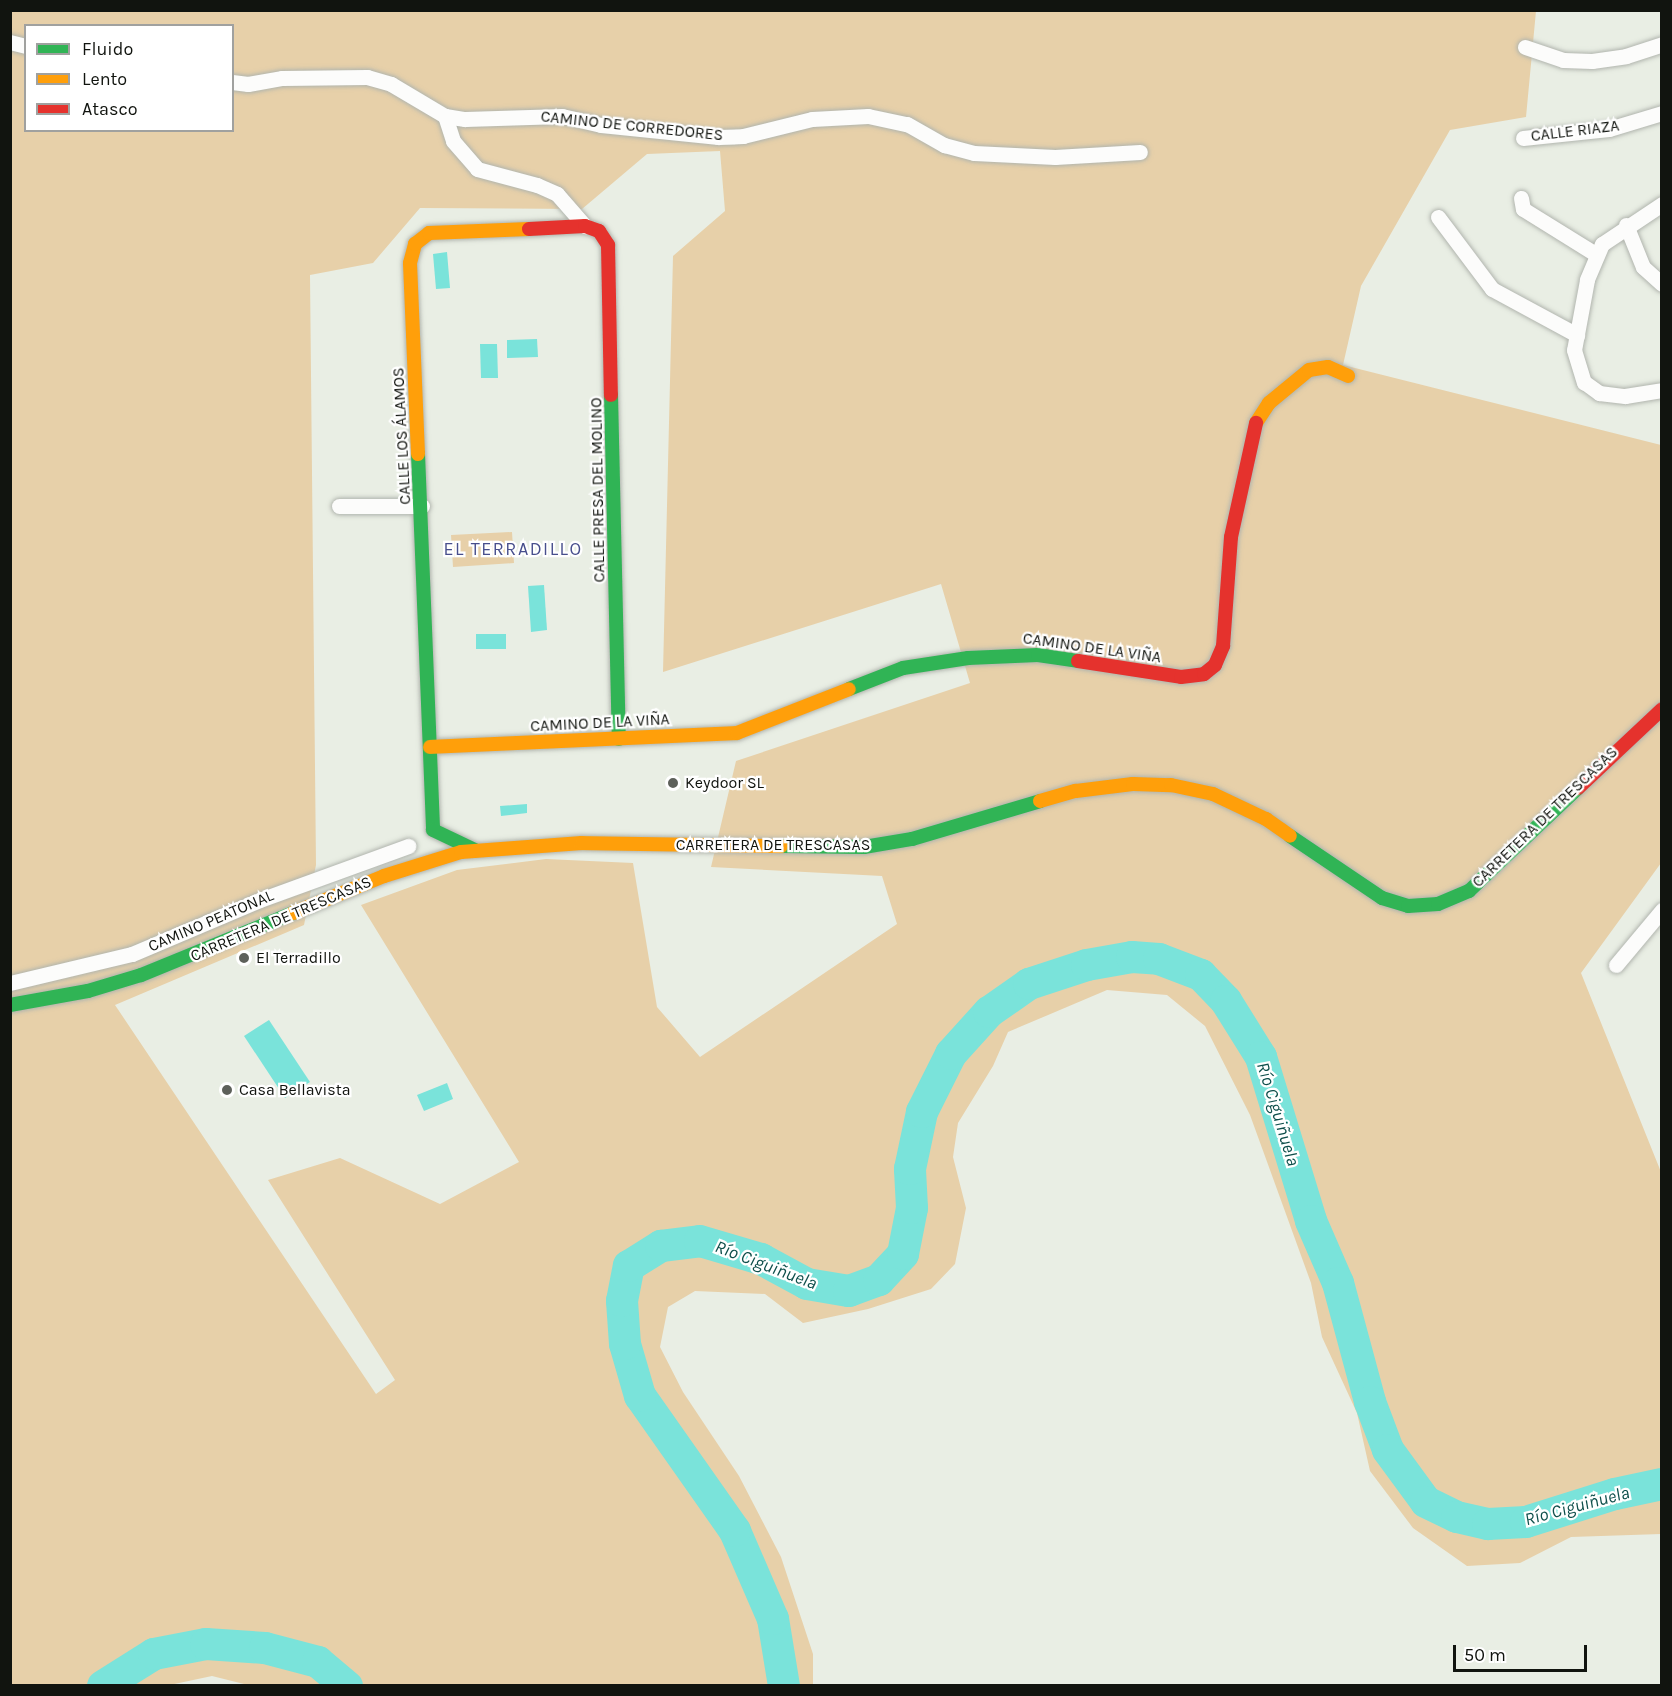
<!DOCTYPE html>
<meta charset="utf-8">
<style>
body{margin:0}
#map{position:relative;width:1672px;height:1696px;overflow:hidden;background:#e9eee4;font-family:Karla,sans-serif}
div>[style]{position:absolute}
.green>*{inset:0;background:#e7d0a9}
.water>*{inset:0;background:#7ae3da}
.river>*{height:32px;margin:-16px;padding:0 16px;transform-origin:16px;border-radius:16px;background:#7ae3da}
.roads{filter:drop-shadow(0 0 2px #b1b5ae) drop-shadow(0 0 2px #b1b5ae)}
.street>*{height:15px;margin:-7.5px;padding:0 7.5px;transform-origin:7.5px;border-radius:7.5px;background:#fcfcfb}
.fast>*{height:14px;margin:-7px;padding:0 7px;transform-origin:7px;border-radius:7px;background:#30b455}
.slow>*{height:14px;margin:-7px;padding:0 7px;transform-origin:7px;border-radius:7px;background:#ff9f0a}
.jam>*{height:14px;margin:-7px;padding:0 7px;transform-origin:7px;border-radius:7px;background:#e5322d}
.dots>*{width:16px;height:16px;translate:-50% -50%;box-sizing:border-box;border:3px solid #fff;border-radius:50%}
span{translate:-50% -50%;white-space:nowrap;text-align:center;line-height:1.15;-webkit-text-stroke:4.5px #fff;paint-order:stroke}
.street-label{font-size:16px;color:#11140f}
.poi-label{font-size:16px;color:#11140f}
.left{translate:0 -50%;text-align:left}
.neighbourhood-label{font-size:18px;color:#474e8c;letter-spacing:1.5px}
.water-label{font-size:18px;color:#0e4f4b;font-style:italic}
.frame{position:absolute;inset:0;border:12px solid #11140f;pointer-events:none}
.legend{position:absolute;left:24px;top:24px;width:210px;height:108px;box-sizing:border-box;background:#fff;border:2px solid #a0a19f;margin:0;padding:8px 10px;list-style:none;font-size:18px;color:#11140f}
.legend li{display:flex;align-items:center;gap:12px;height:30px}
.legend b{width:30px;border:2px solid #a0a19f}
.scale{position:absolute;left:1453px;top:1645px;width:134px;height:27px;box-sizing:border-box;border:3px solid #11140f;border-top:0;padding-left:8px;font-size:18px;line-height:21px;white-space:nowrap;color:#11140f;-webkit-text-stroke:4px #fff;paint-order:stroke}
</style>
<div id="map">
<div class="green">
<i style="clip-path:polygon(evenodd,11px 11px,1536px 11px,1526px 117px,1450px 130px,1361px 286px,1343px 365px,1661px 445px,1661px 863px,1581px 973px,1661px 1172px,1661px 1534px,1571px 1537px,1520px 1563px,1467px 1566px,1413px 1528px,1370px 1471px,1357px 1413px,1322px 1337px,1311px 1283px,1250px 1115px,1205px 1026px,1167px 995px,1107px 990px,1008px 1032px,993px 1066px,958px 1123px,953px 1157px,966px 1208px,955px 1264px,931px 1289px,868px 1309px,803px 1323px,765px 1294px,695px 1291px,668px 1307px,660px 1347px,683px 1392px,739px 1476px,781px 1557px,813px 1654px,813px 1685px,252px 1686px,212px 1676px,165px 1686px,11px 1686px,11px 11px,26px 26px,232px 26px,232px 130px,26px 130px,26px 26px,11px 11px,720px 151px,725px 211px,673px 256px,663px 672px,941px 584px,970px 683px,736px 761px,711px 867px,882px 876px,897px 924px,700px 1057px,657px 1007px,633px 863px,546px 859px,457px 870px,361px 905px,519px 1162px,440px 1204px,340px 1158px,268px 1180px,395px 1380px,376px 1394px,115px 1005px,304px 925px,316px 865px,310px 275px,373px 263px,420px 208px,582px 209px,647px 154px,720px 151px)"></i>
<i style="clip-path:polygon(512px 532px,514px 563px,453px 567px,451px 535px)"></i>
</div>
<div class="water">
<i style="clip-path:polygon(447px 252px,450px 288px,436px 289px,433px 254px)"></i>
<i style="clip-path:polygon(537px 339px,538px 357px,507px 358px,507px 340px)"></i>
<i style="clip-path:polygon(480px 344px,497px 344px,498px 378px,481px 378px)"></i>
<i style="clip-path:polygon(544px 585px,547px 630px,531px 632px,528px 586px)"></i>
<i style="clip-path:polygon(476px 634px,506px 634px,506px 649px,476px 649px)"></i>
<i style="clip-path:polygon(527px 804px,527px 813px,501px 816px,500px 806px)"></i>
<i style="clip-path:polygon(269px 1020px,310px 1082px,285px 1098px,244px 1036px)"></i>
<i style="clip-path:polygon(447px 1083px,453px 1099px,424px 1111px,417px 1095px)"></i>
</div>
<div class="river">
<i style="left:103px;top:1686px;width:60px;rotate:-32.1deg"></i>
<i style="left:154px;top:1654px;width:53px;rotate:-10.9deg"></i>
<i style="left:206px;top:1644px;width:59px;rotate:3.9deg"></i>
<i style="left:265px;top:1648px;width:55px;rotate:14.8deg"></i>
<i style="left:318px;top:1662px;width:38px;rotate:40deg"></i>
<i style="left:784px;top:1686px;width:68px;rotate:-99.3deg"></i>
<i style="left:773px;top:1619px;width:96px;rotate:-113.4deg"></i>
<i style="left:735px;top:1531px;width:165px;rotate:-125.1deg"></i>
<i style="left:640px;top:1396px;width:54px;rotate:-106.1deg"></i>
<i style="left:625px;top:1344px;width:43px;rotate:-94deg"></i>
<i style="left:622px;top:1301px;width:36px;rotate:-79deg"></i>
<i style="left:629px;top:1266px;width:38px;rotate:-32deg"></i>
<i style="left:661px;top:1246px;width:39px;rotate:-7deg"></i>
<i style="left:700px;top:1241px;width:64px;rotate:16.4deg"></i>
<i style="left:761px;top:1259px;width:52px;rotate:28.5deg"></i>
<i style="left:807px;top:1284px;width:43px;rotate:9.5deg"></i>
<i style="left:849px;top:1291px;width:32px;rotate:-20deg"></i>
<i style="left:879px;top:1280px;width:35px;rotate:-47deg"></i>
<i style="left:903px;top:1254px;width:47px;rotate:-78.9deg"></i>
<i style="left:912px;top:1208px;width:39px;rotate:-93deg"></i>
<i style="left:910px;top:1169px;width:58px;rotate:-78.1deg"></i>
<i style="left:922px;top:1112px;width:65px;rotate:-63.4deg"></i>
<i style="left:951px;top:1054px;width:57px;rotate:-47.9deg"></i>
<i style="left:989px;top:1012px;width:49px;rotate:-35deg"></i>
<i style="left:1029px;top:984px;width:61px;rotate:-18.1deg"></i>
<i style="left:1087px;top:965px;width:46px;rotate:-10.1deg"></i>
<i style="left:1132px;top:957px;width:27px;rotate:4deg"></i>
<i style="left:1159px;top:959px;width:45px;rotate:20.9deg"></i>
<i style="left:1201px;top:975px;width:36px;rotate:46deg"></i>
<i style="left:1226px;top:1001px;width:66px;rotate:58deg"></i>
<i style="left:1261px;top:1057px;width:171px;rotate:73deg"></i>
<i style="left:1311px;top:1221px;width:68px;rotate:66.5deg"></i>
<i style="left:1338px;top:1283px;width:123px;rotate:74.9deg"></i>
<i style="left:1370px;top:1402px;width:51px;rotate:69.4deg"></i>
<i style="left:1388px;top:1450px;width:64px;rotate:53.8deg"></i>
<i style="left:1426px;top:1502px;width:34px;rotate:26deg"></i>
<i style="left:1457px;top:1517px;width:32px;rotate:13deg"></i>
<i style="left:1488px;top:1524px;width:38px;rotate:-3deg"></i>
<i style="left:1526px;top:1522px;width:93px;rotate:-17.5deg"></i>
<i style="left:1615px;top:1494px;width:48px;rotate:-12deg"></i>
</div>
<div class="roads">
<div class="street">
<i style="left:10px;top:42px;width:16px;rotate:14deg"></i>
<i style="left:1525px;top:47px;width:40px;rotate:18.9deg"></i>
<i style="left:1563px;top:60px;width:29px;rotate:2deg"></i>
<i style="left:1592px;top:61px;width:34px;rotate:-8deg"></i>
<i style="left:1626px;top:56px;width:38px;rotate:-18deg"></i>
<i style="left:232px;top:82px;width:16px;rotate:7deg"></i>
<i style="left:248px;top:84px;width:35px;rotate:-10deg"></i>
<i style="left:282px;top:78px;width:85px;rotate:-0.7deg"></i>
<i style="left:367px;top:77px;width:25px;rotate:16deg"></i>
<i style="left:391px;top:84px;width:63px;rotate:30.7deg"></i>
<i style="left:445px;top:116px;width:20px;rotate:9deg"></i>
<i style="left:465px;top:119px;width:97px;rotate:-1.8deg"></i>
<i style="left:562px;top:116px;width:40px;rotate:13deg"></i>
<i style="left:601px;top:125px;width:118px;rotate:5.9deg"></i>
<i style="left:718px;top:137px;width:25px;rotate:-2deg"></i>
<i style="left:743px;top:136px;width:71px;rotate:-13.8deg"></i>
<i style="left:812px;top:119px;width:56px;rotate:-3.1deg"></i>
<i style="left:868px;top:116px;width:40px;rotate:12deg"></i>
<i style="left:907px;top:124px;width:43px;rotate:29.6deg"></i>
<i style="left:944px;top:145px;width:31px;rotate:15deg"></i>
<i style="left:974px;top:153px;width:81px;rotate:2.8deg"></i>
<i style="left:1055px;top:157px;width:85px;rotate:-3.4deg"></i>
<i style="left:445px;top:116px;width:26px;rotate:72deg"></i>
<i style="left:453px;top:141px;width:37px;rotate:49deg"></i>
<i style="left:477px;top:169px;width:62px;rotate:14.9deg"></i>
<i style="left:537px;top:185px;width:22px;rotate:24deg"></i>
<i style="left:557px;top:194px;width:43px;rotate:48.8deg"></i>
<i style="left:1523px;top:138px;width:86px;rotate:-6deg"></i>
<i style="left:1609px;top:129px;width:55px;rotate:-16.8deg"></i>
<i style="left:1521px;top:198px;width:11px;rotate:80deg"></i>
<i style="left:1523px;top:209px;width:87px;rotate:31.9deg"></i>
<i style="left:1662px;top:204px;width:72px;rotate:146.3deg"></i>
<i style="left:1602px;top:244px;width:39px;rotate:113deg"></i>
<i style="left:1587px;top:280px;width:71px;rotate:100.5deg"></i>
<i style="left:1574px;top:350px;width:34px;rotate:73deg"></i>
<i style="left:1584px;top:382px;width:19px;rotate:36deg"></i>
<i style="left:1599px;top:393px;width:26px;rotate:7deg"></i>
<i style="left:1625px;top:396px;width:37px;rotate:-9deg"></i>
<i style="left:1438px;top:217px;width:90px;rotate:53.1deg"></i>
<i style="left:1492px;top:289px;width:97px;rotate:28.4deg"></i>
<i style="left:1626px;top:225px;width:45px;rotate:68deg"></i>
<i style="left:1643px;top:267px;width:25px;rotate:42deg"></i>
<i style="left:339px;top:506px;width:83px"></i>
<i style="left:1616px;top:965px;width:72px;rotate:-50.1deg"></i>
<i style="left:10px;top:983px;width:125px;rotate:-13.4deg"></i>
<i style="left:132px;top:954px;width:139px;rotate:-22.9deg"></i>
<i style="left:260px;top:900px;width:158px;rotate:-20deg"></i>
</div>
<div class="fast">
<i style="left:611px;top:395px;width:344px;rotate:88.7deg"></i>
<i style="left:418px;top:454px;width:376px;rotate:87.7deg"></i>
<i style="left:849px;top:689px;width:58px;rotate:-21.3deg"></i>
<i style="left:903px;top:668px;width:66px;rotate:-8.7deg"></i>
<i style="left:968px;top:658px;width:70px;rotate:-2.5deg"></i>
<i style="left:1038px;top:655px;width:40px;rotate:8.5deg"></i>
<i style="left:433px;top:830px;width:47px;rotate:25.5deg"></i>
<i style="left:1290px;top:836px;width:111px;rotate:34deg"></i>
<i style="left:1382px;top:898px;width:27px;rotate:17deg"></i>
<i style="left:1408px;top:906px;width:30px;rotate:-4deg"></i>
<i style="left:1438px;top:904px;width:34px;rotate:-23deg"></i>
<i style="left:1469px;top:891px;width:150px;rotate:-43.4deg"></i>
<i style="left:781px;top:846px;width:83px;rotate:0.7deg"></i>
<i style="left:864px;top:847px;width:49px;rotate:-9.5deg"></i>
<i style="left:912px;top:839px;width:134px;rotate:-16.5deg"></i>
<i style="left:10px;top:1005px;width:79px;rotate:-10.2deg"></i>
<i style="left:88px;top:991px;width:55px;rotate:-16.8deg"></i>
<i style="left:141px;top:975px;width:164px;rotate:-22.2deg"></i>
</div>
<div class="slow">
<i style="left:1256px;top:423px;width:24px;rotate:-57deg"></i>
<i style="left:1269px;top:403px;width:52px;rotate:-39.5deg"></i>
<i style="left:1309px;top:370px;width:19px;rotate:-9deg"></i>
<i style="left:1328px;top:367px;width:22px;rotate:24deg"></i>
<i style="left:418px;top:454px;width:191px;rotate:-92.4deg"></i>
<i style="left:410px;top:263px;width:20px;rotate:-75deg"></i>
<i style="left:415px;top:244px;width:18px;rotate:-38deg"></i>
<i style="left:429px;top:233px;width:100px;rotate:-2.3deg"></i>
<i style="left:430px;top:747px;width:307px;rotate:-2.6deg"></i>
<i style="left:737px;top:733px;width:120px;rotate:-21.4deg"></i>
<i style="left:1040px;top:801px;width:37px;rotate:-16deg"></i>
<i style="left:1076px;top:791px;width:57px;rotate:-7deg"></i>
<i style="left:1133px;top:784px;width:38px;rotate:2deg"></i>
<i style="left:1171px;top:785px;width:43px;rotate:12.1deg"></i>
<i style="left:1213px;top:794px;width:59px;rotate:25.3deg"></i>
<i style="left:1266px;top:819px;width:29px;rotate:35deg"></i>
<i style="left:293px;top:913px;width:98px;rotate:-22.1deg"></i>
<i style="left:384px;top:876px;width:81px;rotate:-17.3deg"></i>
<i style="left:461px;top:852px;width:121px;rotate:-4.3deg"></i>
<i style="left:582px;top:843px;width:199px;rotate:0.9deg"></i>
</div>
<div class="jam">
<i style="left:529px;top:229px;width:56px;rotate:-3.1deg"></i>
<i style="left:585px;top:226px;width:15px;rotate:20deg"></i>
<i style="left:599px;top:231px;width:17px;rotate:57deg"></i>
<i style="left:608px;top:245px;width:150px;rotate:88.9deg"></i>
<i style="left:1078px;top:661px;width:104px;rotate:8.8deg"></i>
<i style="left:1181px;top:677px;width:23px;rotate:-7deg"></i>
<i style="left:1204px;top:674px;width:14px;rotate:-39deg"></i>
<i style="left:1215px;top:665px;width:21px;rotate:-67deg"></i>
<i style="left:1223px;top:646px;width:109px;rotate:-85.8deg"></i>
<i style="left:1231px;top:537px;width:117px;rotate:-77.6deg"></i>
<i style="left:1578px;top:788px;width:115px;rotate:-43.2deg"></i>
</div>
</div>
<div class="dots">
<i style="left:673px;top:783px;background:#5d605a"></i>
<i style="left:244px;top:958px;background:#5d605a"></i>
<i style="left:227px;top:1090px;background:#5d605a"></i>
</div>
<div class="street-label">
<span style="left:632px;top:126px;rotate:6deg">CAMINO DE CORREDORES</span>
<span style="left:1575px;top:131px;rotate:-7deg">CALLE RIAZA</span>
<span style="left:402px;top:436px;rotate:-93deg">CALLE LOS ÁLAMOS</span>
<span style="left:598px;top:490px;rotate:-91deg">CALLE PRESA DEL MOLINO</span>
<span style="left:1092px;top:648px;rotate:8deg">CAMINO DE LA VIÑA</span>
<span style="left:600px;top:723px;rotate:-3deg">CAMINO DE LA VIÑA</span>
<span style="left:1545px;top:817px;rotate:-44deg">CARRETERA DE TRESCASAS</span>
<span style="left:773px;top:845px">CARRETERA DE TRESCASAS</span>
<span style="left:281px;top:919px;rotate:-23deg">CARRETERA DE TRESCASAS</span>
<span style="left:211px;top:921px;rotate:-23deg">CAMINO PEATONAL</span>
</div>
<div class="poi-label">
<span class="left" style="left:685px;top:783px">Keydoor SL</span>
<span class="left" style="left:256px;top:958px">El Terradillo</span>
<span class="left" style="left:239px;top:1090px">Casa Bellavista</span>
</div>
<div class="neighbourhood-label">
<span style="left:513px;top:549px">EL TERRADILLO</span>
</div>
<div class="water-label">
<span style="left:1278px;top:1114px;rotate:73deg">Río Ciguiñuela</span>
<span style="left:766px;top:1265px;rotate:21deg">Río Ciguiñuela</span>
<span style="left:1577px;top:1506px;rotate:-15deg">Río Ciguiñuela</span>
</div>
<div class="frame"></div>
<ul class="legend">
<li><b style="height:8px;background:#30b455"></b>Fluido</li>
<li><b style="height:8px;background:#ff9f0a"></b>Lento</li>
<li><b style="height:8px;background:#e5322d"></b>Atasco</li>
</ul>
<div class="scale">50 m</div>
</div>
